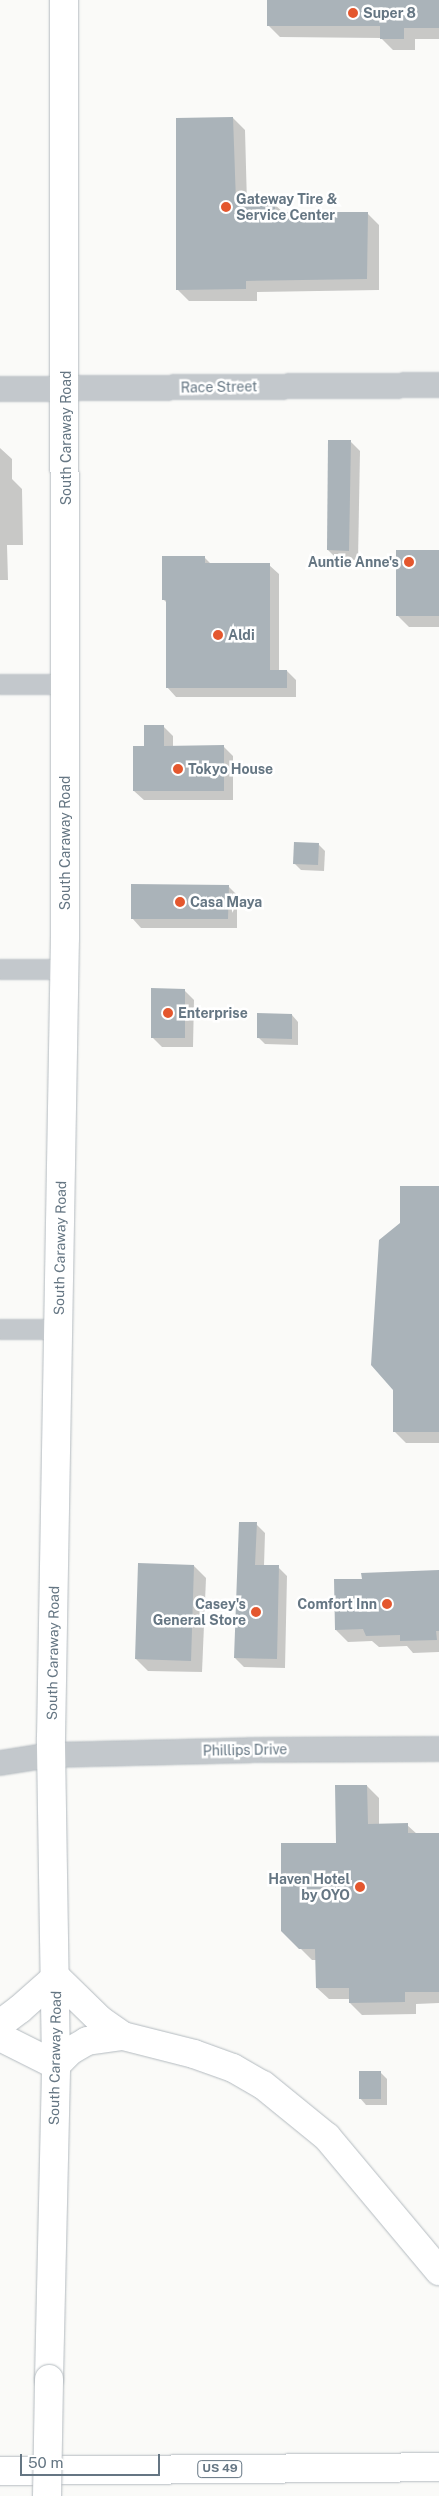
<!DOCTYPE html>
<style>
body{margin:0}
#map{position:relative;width:439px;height:2496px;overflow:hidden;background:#fafaf8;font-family:"Public Sans",sans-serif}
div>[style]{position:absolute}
.shadow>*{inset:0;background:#0003}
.building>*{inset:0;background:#aab3b9}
.roads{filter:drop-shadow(0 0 1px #b3babf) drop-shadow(0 0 1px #b3babf)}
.minor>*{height:19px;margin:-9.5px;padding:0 9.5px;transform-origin:9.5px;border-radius:9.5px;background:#c3c8cc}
.tertiary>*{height:24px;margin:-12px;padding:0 12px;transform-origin:12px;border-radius:12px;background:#c3c8cc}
.secondary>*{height:28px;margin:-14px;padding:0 14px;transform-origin:14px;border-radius:14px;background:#fff}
.motorway>*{height:28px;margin:-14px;padding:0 14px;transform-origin:14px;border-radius:14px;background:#fff}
.bridges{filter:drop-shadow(0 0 1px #b3babf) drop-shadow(0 0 1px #b3babf)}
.secondary-bridge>*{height:28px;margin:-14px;padding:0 14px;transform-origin:14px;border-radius:14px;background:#fff}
.dots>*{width:14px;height:14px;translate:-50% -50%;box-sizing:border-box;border:2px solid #fff;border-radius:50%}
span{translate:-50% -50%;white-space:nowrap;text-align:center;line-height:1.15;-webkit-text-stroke:5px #fff;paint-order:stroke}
.shield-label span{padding:1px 4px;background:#fff;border:1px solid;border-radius:4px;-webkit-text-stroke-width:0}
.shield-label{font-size:12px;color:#657683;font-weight:700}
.poi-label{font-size:14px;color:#657683;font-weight:700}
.left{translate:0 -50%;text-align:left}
.right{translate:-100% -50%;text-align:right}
.street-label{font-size:14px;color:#657683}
.scale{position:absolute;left:20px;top:2454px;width:140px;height:22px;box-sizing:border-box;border:2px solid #657683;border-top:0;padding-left:6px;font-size:15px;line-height:18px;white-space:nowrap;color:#657683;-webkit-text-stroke:4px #fff;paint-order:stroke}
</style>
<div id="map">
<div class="shadow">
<i style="clip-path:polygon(268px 0,439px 0,439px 39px,415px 39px,415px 50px,393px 50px,381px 38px,280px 37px,268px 25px)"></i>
<i style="clip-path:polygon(233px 118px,245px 130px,247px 204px,274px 204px,284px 213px,367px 213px,379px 225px,379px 290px,257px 292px,257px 301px,189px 301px,177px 289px)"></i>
<i style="clip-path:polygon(351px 442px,360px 451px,358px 560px,337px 559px,328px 550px)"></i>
<i style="clip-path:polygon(0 448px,12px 459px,12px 479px,22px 489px,23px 545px,7px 545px,8px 580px,0 580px)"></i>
<i style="clip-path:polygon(439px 551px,439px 627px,409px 627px,398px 616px)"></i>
<i style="clip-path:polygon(205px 558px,211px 564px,269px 565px,279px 574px,279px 671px,287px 671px,296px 680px,296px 697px,176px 697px,167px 687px,167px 603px,163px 599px)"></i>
<i style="clip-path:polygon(163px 726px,173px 736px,173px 747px,224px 747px,233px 756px,233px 800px,144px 800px,134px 791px,145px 747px)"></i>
<i style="clip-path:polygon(319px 845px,325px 851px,324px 871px,301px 870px,294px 863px)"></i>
<i style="clip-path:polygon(228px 886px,237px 895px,237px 928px,141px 928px,132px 918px)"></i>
<i style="clip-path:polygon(184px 990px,194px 1000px,193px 1047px,162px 1047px,152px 1037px)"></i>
<i style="clip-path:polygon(292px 1015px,298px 1022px,298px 1045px,265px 1044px,258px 1037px)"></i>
<i style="clip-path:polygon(439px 1188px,439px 1443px,406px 1443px,394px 1431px,401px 1223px)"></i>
<i style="clip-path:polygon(256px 1524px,265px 1533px,264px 1566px,278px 1567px,287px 1576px,285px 1668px,244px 1667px,235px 1658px)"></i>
<i style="clip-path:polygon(194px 1566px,206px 1578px,202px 1672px,148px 1671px,136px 1659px)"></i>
<i style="clip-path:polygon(439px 1572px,439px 1652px,413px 1653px,407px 1646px,379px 1647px,372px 1641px,348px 1642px,336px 1630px,363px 1580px)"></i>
<i style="clip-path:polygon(367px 1786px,379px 1798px,379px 1825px,407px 1825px,417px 1834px,439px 1834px,439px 2003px,416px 2004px,416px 2014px,362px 2015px,350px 2003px,350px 1999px,329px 1999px,317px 1988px,317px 1960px,312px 1960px,283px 1931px,337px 1844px)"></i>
<i style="clip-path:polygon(381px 2073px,387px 2079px,387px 2105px,366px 2105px,360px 2098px)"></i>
</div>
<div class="building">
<i style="clip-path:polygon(267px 0,439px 0,439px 28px,404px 28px,404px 39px,380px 39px,380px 26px,267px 26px)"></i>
<i style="clip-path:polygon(233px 117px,236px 202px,275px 203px,275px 212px,368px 212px,367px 279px,246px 281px,246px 289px,176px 290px,176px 118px)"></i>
<i style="clip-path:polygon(328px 440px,351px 440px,349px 551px,327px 550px)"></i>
<i style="clip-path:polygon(396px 550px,439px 550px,439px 616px,396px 616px)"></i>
<i style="clip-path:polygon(162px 556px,205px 556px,205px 563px,270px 563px,270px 670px,287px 670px,287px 688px,166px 688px,166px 600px,162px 600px)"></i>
<i style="clip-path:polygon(144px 725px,164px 725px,164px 746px,224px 745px,224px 791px,133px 791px,133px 746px,144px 746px)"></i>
<i style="clip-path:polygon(294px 842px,319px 843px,318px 865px,293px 864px)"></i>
<i style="clip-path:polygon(131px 884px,229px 885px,228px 919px,131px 919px)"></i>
<i style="clip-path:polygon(151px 988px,185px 989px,185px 1038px,151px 1038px)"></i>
<i style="clip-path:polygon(257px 1013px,292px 1014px,292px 1039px,257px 1038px)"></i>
<i style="clip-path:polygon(400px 1186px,439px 1186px,439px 1432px,393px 1432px,393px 1390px,371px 1365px,379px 1240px,400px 1223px)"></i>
<i style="clip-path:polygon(239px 1522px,257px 1522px,255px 1565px,279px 1565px,277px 1659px,234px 1658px)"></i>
<i style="clip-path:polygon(138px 1563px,194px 1565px,191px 1661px,135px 1659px)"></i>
<i style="clip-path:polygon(439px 1570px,439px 1631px,436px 1631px,437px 1640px,400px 1641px,400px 1635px,366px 1636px,363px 1629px,335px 1630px,334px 1579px,362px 1579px,361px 1573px)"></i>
<i style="clip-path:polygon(335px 1785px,367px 1785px,368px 1824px,408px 1823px,408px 1833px,439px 1833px,439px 1992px,405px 1992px,405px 2002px,349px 2003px,349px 1988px,316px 1988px,315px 1949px,299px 1949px,281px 1931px,281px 1843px,336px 1843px)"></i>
<i style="clip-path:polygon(359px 2071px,381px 2071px,381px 2099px,359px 2099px)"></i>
</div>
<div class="roads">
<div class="minor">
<i style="left:0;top:684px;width:65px"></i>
<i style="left:0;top:969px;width:65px"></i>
<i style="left:0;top:1329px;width:59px"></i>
</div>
<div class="tertiary">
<i style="left:0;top:389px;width:439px;rotate:-0.5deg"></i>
<i style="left:0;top:1763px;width:52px;rotate:-8.9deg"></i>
<i style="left:51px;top:1755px;width:199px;rotate:-1.4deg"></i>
<i style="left:250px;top:1750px;width:189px;rotate:-0.3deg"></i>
</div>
<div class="secondary">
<i style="left:49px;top:2379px;width:314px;rotate:-88.7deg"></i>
<i style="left:56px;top:2065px;width:327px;rotate:-90.9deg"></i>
<i style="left:51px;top:1738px;width:800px;rotate:-89deg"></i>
<i style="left:65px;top:938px;width:938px;rotate:-90.06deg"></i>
</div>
<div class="motorway">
<i style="left:0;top:2024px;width:25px;rotate:-37deg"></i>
<i style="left:20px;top:2009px;width:48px;rotate:-41.6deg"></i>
<i style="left:56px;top:1977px;width:62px;rotate:44.3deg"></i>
<i style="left:100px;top:2020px;width:28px;rotate:35deg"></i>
<i style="left:0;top:2037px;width:63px;rotate:26.6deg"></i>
<i style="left:56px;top:2065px;width:20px;rotate:-45deg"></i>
<i style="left:70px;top:2051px;width:20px;rotate:-30deg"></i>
<i style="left:87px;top:2041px;width:36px;rotate:-8deg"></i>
<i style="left:123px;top:2036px;width:73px;rotate:14.2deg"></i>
<i style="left:194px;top:2054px;width:41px;rotate:19.7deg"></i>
<i style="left:233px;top:2068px;width:34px;rotate:30deg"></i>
<i style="left:263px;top:2085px;width:82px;rotate:39.1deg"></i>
<i style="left:327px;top:2137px;width:175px;rotate:50.1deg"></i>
<i style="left:0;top:2471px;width:439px;rotate:-0.5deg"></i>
</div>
</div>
<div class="bridges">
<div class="secondary-bridge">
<i style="left:47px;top:2496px;width:117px;rotate:-89deg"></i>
</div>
</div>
<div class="dots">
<i style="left:353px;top:13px;background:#e4572e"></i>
<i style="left:226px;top:207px;background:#e4572e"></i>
<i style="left:409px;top:562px;background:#e4572e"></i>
<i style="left:218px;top:635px;background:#e4572e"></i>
<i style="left:178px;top:769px;background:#e4572e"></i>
<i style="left:180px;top:902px;background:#e4572e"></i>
<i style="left:168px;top:1013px;background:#e4572e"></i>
<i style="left:387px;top:1604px;background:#e4572e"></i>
<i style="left:256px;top:1612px;background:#e4572e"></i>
<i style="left:360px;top:1887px;background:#e4572e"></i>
</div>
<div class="shield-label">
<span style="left:220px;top:2469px">US 49</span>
</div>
<div class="poi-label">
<span class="left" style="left:363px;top:13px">Super 8</span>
<span class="left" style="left:236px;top:207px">Gateway Tire &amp;<br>Service Center</span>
<span class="right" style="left:399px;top:562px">Auntie Anne's</span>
<span class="left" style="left:228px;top:635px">Aldi</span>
<span class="left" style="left:188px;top:769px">Tokyo House</span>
<span class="left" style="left:190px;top:902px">Casa Maya</span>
<span class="left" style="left:178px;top:1013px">Enterprise</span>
<span class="right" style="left:246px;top:1612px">Casey's<br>General Store</span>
<span class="right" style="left:377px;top:1604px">Comfort Inn</span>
<span class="right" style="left:350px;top:1887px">Haven Hotel<br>by OYO</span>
</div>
<div class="street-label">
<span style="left:219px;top:387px;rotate:-1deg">Race Street</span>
<span style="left:66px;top:438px;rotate:-90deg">South Caraway Road</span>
<span style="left:65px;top:843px;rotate:-90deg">South Caraway Road</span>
<span style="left:60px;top:1248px;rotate:-89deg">South Caraway Road</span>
<span style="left:53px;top:1653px;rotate:-89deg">South Caraway Road</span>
<span style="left:245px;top:1750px;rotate:-1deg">Phillips Drive</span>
<span style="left:55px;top:2058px;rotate:-89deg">South Caraway Road</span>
</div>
<div class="scale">50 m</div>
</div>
